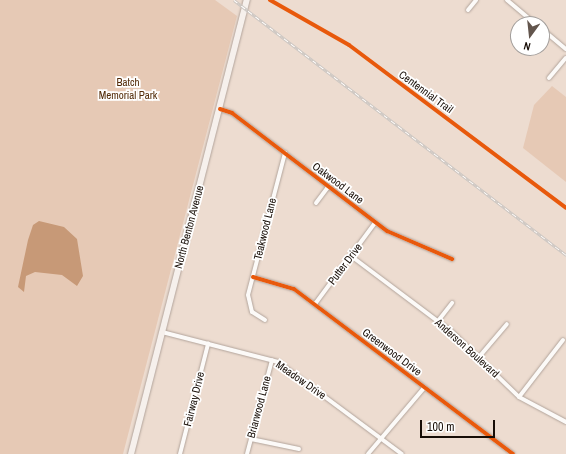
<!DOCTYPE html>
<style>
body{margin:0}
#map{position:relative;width:566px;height:454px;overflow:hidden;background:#eddcd0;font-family:"Archivo Narrow",sans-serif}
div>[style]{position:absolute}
.green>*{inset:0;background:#e6c9b5}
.water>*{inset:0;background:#c79977}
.roads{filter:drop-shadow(0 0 1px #b2a49b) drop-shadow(0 0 1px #b2a49b)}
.minor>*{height:4px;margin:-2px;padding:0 2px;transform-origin:2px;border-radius:2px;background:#fcfaf8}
.secondary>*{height:6px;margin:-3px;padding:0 3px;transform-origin:3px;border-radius:3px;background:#f6f0ec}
.rail>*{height:3px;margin-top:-1.5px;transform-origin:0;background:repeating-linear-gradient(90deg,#fff 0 4.5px,#ccc7c3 0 9px);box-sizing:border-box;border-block:1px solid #ccc7c3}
.cycleway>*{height:4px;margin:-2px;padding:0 2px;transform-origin:2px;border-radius:2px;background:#e8590c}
span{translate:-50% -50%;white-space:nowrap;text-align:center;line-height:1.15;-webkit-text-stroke:3.5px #fff;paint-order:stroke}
.park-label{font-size:11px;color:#532b08}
.street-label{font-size:11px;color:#170d06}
.north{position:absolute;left:510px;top:16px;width:40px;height:40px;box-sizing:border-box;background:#fff;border:1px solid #a29e9b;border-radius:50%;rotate:195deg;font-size:11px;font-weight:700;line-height:16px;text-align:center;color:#170d06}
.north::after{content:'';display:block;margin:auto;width:14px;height:18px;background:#62554d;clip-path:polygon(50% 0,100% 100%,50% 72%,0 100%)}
.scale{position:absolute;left:420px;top:420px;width:75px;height:18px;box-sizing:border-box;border:2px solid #170d06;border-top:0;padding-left:5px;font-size:12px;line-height:14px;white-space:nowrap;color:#170d06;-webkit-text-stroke:3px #fff;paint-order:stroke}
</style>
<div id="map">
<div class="green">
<i style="clip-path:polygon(0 0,215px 0,237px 16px,123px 454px,0 454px)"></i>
<i style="clip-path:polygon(552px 86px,566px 97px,566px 182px,523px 148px,534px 105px)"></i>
</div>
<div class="water">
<i style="clip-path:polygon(39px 221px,64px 227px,77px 239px,83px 276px,77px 286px,62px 275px,35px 272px,26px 276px,24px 292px,18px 287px,28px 240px,33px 225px)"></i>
</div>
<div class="roads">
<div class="minor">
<i style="left:507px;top:0;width:38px;rotate:40deg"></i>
<i style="left:468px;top:10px;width:13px;rotate:-51deg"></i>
<i style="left:542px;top:29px;width:31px;rotate:40deg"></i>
<i style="left:549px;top:78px;width:26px;rotate:-50deg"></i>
<i style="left:220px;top:109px;width:13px;rotate:18deg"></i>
<i style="left:232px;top:113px;width:195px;rotate:37.3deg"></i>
<i style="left:387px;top:231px;width:71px;rotate:23.3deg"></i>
<i style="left:316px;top:203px;width:20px;rotate:-53deg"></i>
<i style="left:351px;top:256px;width:125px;rotate:36.9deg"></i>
<i style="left:451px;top:331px;width:95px;rotate:44.1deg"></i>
<i style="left:519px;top:397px;width:53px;rotate:28deg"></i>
<i style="left:253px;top:277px;width:43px;rotate:16.3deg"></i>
<i style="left:294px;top:289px;width:274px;rotate:37deg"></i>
<i style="left:315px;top:304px;width:101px;rotate:-53.5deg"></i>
<i style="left:265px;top:320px;width:15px;rotate:-148deg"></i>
<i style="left:252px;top:312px;width:17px;rotate:-103deg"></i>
<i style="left:248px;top:295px;width:147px;rotate:-75.4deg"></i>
<i style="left:438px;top:321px;width:23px;rotate:-52deg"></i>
<i style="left:162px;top:332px;width:120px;rotate:14.5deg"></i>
<i style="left:278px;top:362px;width:154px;rotate:36.6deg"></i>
<i style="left:479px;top:357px;width:43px;rotate:-49.7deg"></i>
<i style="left:519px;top:397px;width:72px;rotate:-52.3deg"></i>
<i style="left:251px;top:439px;width:49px;rotate:11.8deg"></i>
<i style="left:180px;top:454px;width:114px;rotate:-75.7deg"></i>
<i style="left:247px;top:454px;width:97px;rotate:-75.1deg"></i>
<i style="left:368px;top:454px;width:87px;rotate:-49.7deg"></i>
</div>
<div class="secondary">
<i style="left:131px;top:454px;width:469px;rotate:-75.7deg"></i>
</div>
</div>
<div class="rail">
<i style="left:234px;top:0;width:419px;rotate:37.5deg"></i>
</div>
<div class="cycleway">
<i style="left:270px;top:0;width:91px;rotate:29.7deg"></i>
<i style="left:349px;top:45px;width:271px;rotate:36.9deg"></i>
<i style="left:220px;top:109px;width:13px;rotate:18deg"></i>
<i style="left:232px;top:113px;width:195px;rotate:37.3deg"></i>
<i style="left:387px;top:231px;width:71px;rotate:23.3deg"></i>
<i style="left:253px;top:277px;width:43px;rotate:16.3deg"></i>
<i style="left:294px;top:289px;width:274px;rotate:37deg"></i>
</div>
<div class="park-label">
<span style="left:128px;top:89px">Batch<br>Memorial Park</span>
</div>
<div class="street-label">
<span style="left:426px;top:92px;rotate:36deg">Centennial Trail</span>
<span style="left:338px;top:183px;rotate:37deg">Oakwood Lane</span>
<span style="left:189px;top:227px;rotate:-75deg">North Benton Avenue</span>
<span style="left:265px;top:229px;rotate:-76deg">Teakwood Lane</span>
<span style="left:345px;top:264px;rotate:-53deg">Putter Drive</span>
<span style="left:467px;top:348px;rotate:42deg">Anderson Boulevard</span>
<span style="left:392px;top:352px;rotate:37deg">Greenwood Drive</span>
<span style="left:301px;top:380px;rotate:35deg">Meadow Drive</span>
<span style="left:194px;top:399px;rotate:-76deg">Fairway Drive</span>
<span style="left:259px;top:407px;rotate:-75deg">Briarwood Lane</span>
</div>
<div class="north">N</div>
<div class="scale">100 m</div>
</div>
